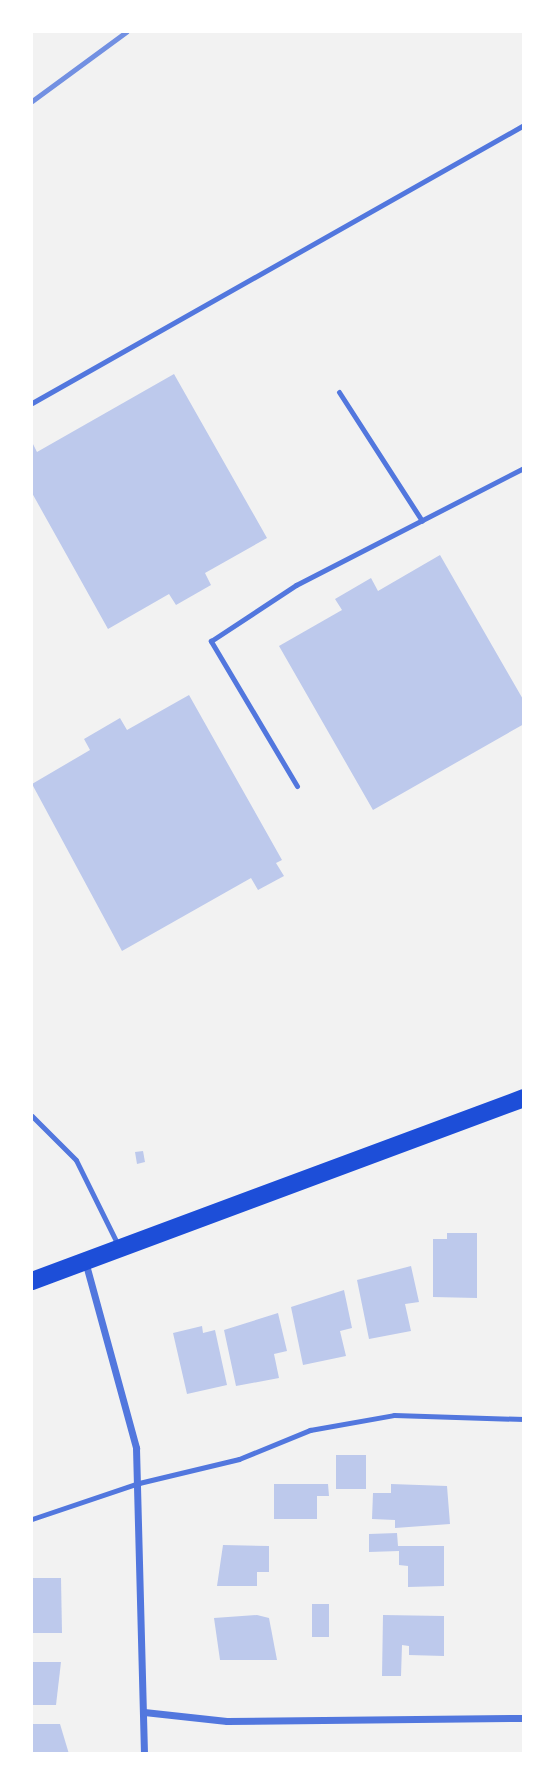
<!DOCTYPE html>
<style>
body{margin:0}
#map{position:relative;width:555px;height:1785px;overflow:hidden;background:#f2f2f2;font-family:"Archivo Narrow",sans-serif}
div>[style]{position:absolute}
.building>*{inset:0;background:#bdc9ec}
.service>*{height:5px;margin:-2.5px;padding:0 2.5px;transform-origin:2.5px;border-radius:2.5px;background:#5277de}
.minor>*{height:7px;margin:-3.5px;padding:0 3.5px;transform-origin:3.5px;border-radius:3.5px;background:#5277de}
.primary>*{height:18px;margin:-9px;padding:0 9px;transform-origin:9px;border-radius:9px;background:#1d4ed8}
.rail>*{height:5px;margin:-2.5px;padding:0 2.5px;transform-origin:2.5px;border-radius:2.5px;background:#7290e2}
span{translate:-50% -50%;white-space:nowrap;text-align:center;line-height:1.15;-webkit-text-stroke:7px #fff;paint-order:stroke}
.frame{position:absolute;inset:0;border:33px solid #fff;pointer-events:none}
</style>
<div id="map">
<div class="building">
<i style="clip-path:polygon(174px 374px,267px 538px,205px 573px,211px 585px,176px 605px,169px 594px,108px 629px,32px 493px,32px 442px,37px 452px)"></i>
<i style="clip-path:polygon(440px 555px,524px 701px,524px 724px,373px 810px,279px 646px,342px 610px,335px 599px,371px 578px,378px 591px)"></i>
<i style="clip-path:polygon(189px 695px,282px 860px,276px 863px,284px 876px,258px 890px,251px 878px,122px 951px,32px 784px,90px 750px,84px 739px,120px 718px,127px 730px)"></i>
<i style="clip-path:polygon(143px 1151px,145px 1162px,137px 1164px,135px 1152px)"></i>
<i style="clip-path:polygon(447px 1233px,477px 1233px,477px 1298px,433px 1297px,433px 1239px,447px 1239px)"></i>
<i style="clip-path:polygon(411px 1266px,419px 1302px,405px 1304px,411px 1331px,369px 1339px,357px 1280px)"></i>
<i style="clip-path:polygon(344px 1290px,352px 1328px,340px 1331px,346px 1356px,303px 1365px,291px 1307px)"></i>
<i style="clip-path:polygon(278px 1313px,287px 1351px,274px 1354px,279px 1378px,236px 1386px,224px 1330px)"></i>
<i style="clip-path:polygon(202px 1326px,203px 1333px,215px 1330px,227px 1385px,187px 1394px,173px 1333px)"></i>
<i style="clip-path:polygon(336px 1455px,366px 1455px,366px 1489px,336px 1489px)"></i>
<i style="clip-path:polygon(274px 1484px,328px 1484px,329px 1496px,317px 1496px,317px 1519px,274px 1519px)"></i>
<i style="clip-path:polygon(391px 1484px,447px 1486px,450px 1524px,395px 1528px,395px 1520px,372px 1519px,373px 1493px,391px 1493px)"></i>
<i style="clip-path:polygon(397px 1533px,398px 1546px,444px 1546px,444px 1586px,408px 1587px,408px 1566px,399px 1565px,399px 1551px,369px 1552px,369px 1534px)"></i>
<i style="clip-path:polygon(223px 1545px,269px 1546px,269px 1572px,257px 1572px,257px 1586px,217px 1586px)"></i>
<i style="clip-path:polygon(32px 1578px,61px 1578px,62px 1633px,32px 1633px)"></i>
<i style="clip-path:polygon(312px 1604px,329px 1604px,329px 1637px,312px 1637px)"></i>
<i style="clip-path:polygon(257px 1615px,269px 1618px,277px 1660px,220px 1660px,214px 1618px)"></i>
<i style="clip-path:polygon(383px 1615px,444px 1616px,444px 1656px,409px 1655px,409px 1646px,402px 1645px,401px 1676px,382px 1676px)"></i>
<i style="clip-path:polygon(32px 1662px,61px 1662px,56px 1705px,32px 1705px)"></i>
<i style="clip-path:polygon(32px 1724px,60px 1724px,69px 1754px,32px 1754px)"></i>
</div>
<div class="service">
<i style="left:339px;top:392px;width:153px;rotate:57.2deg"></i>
<i style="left:32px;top:403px;width:565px;rotate:-29.47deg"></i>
<i style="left:297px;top:786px;width:169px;rotate:-120.7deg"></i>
<i style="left:211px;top:641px;width:102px;rotate:-33.4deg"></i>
<i style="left:296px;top:585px;width:256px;rotate:-27.2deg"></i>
<i style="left:32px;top:1116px;width:62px;rotate:45deg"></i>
<i style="left:76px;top:1160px;width:95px;rotate:63.7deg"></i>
<i style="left:32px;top:1519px;width:113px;rotate:-18.6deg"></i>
<i style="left:139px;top:1483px;width:103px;rotate:-13.5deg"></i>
<i style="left:239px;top:1459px;width:77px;rotate:-22.2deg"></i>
<i style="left:310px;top:1430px;width:85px;rotate:-10.1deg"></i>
<i style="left:394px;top:1415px;width:130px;rotate:1.8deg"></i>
</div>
<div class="minor">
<i style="left:85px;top:1261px;width:194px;rotate:74.7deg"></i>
<i style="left:136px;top:1448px;width:306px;rotate:88.5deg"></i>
<i style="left:144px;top:1712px;width:83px;rotate:6.2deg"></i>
<i style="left:227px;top:1721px;width:297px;rotate:-0.6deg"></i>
</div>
<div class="primary">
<i style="left:32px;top:1281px;width:525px;rotate:-20.4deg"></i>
</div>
<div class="rail">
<i style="left:32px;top:101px;width:117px;rotate:-36.3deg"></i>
</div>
<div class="frame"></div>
</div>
